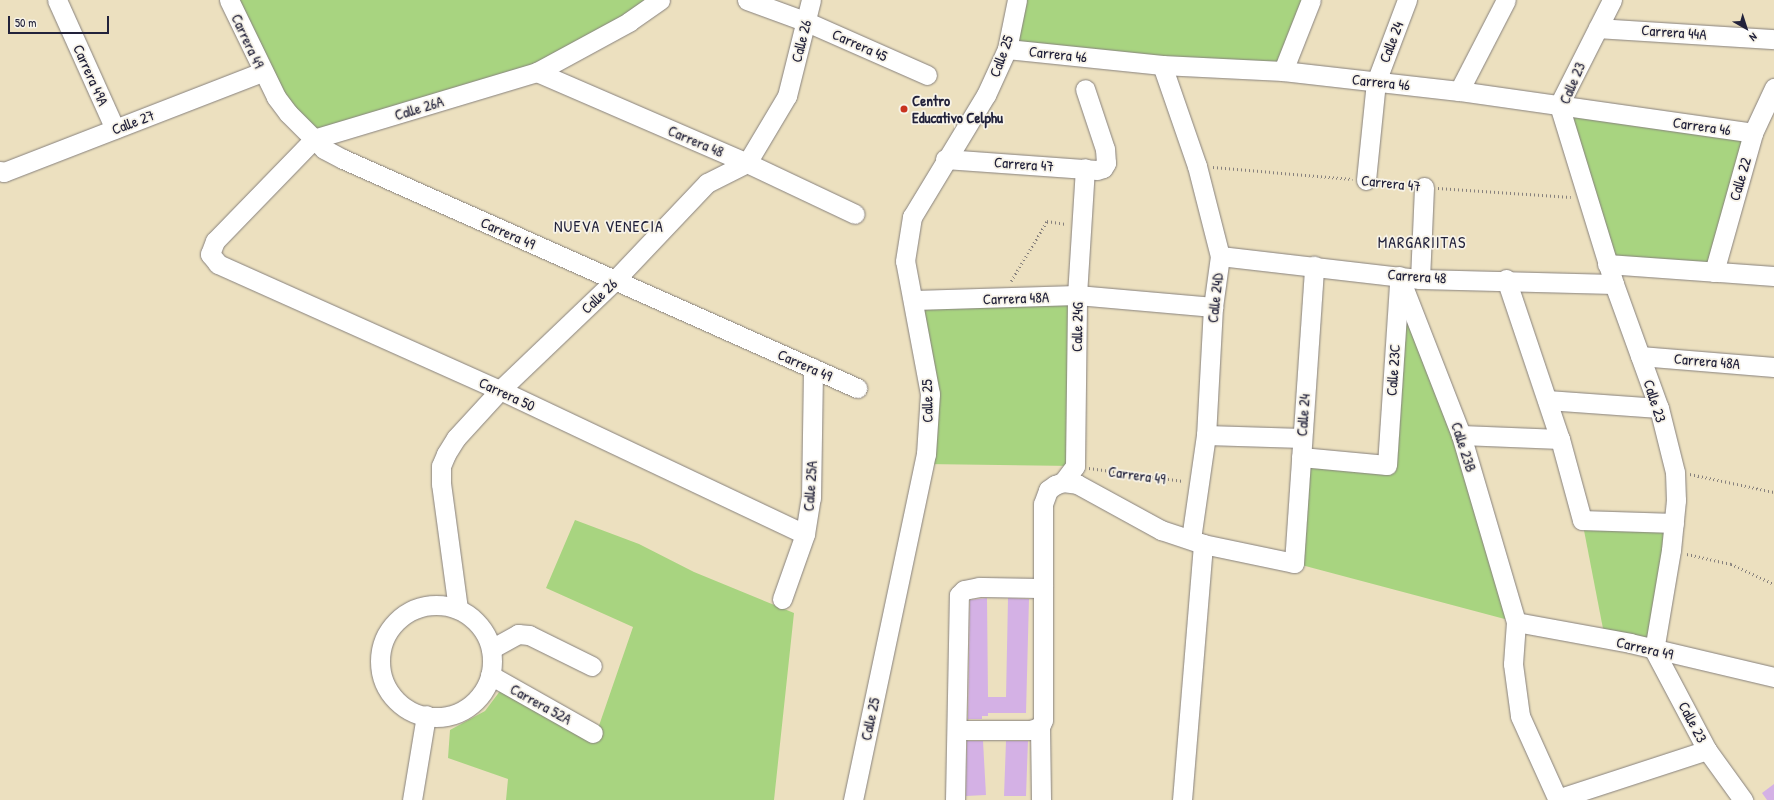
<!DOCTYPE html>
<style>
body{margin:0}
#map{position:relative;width:1774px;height:800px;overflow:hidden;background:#ece0bf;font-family:"Patrick Hand",sans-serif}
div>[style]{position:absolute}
.green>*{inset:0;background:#a8d480}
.building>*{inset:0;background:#d4b1e5}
.path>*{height:2.5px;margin-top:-1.25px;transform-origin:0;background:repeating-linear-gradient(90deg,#87817d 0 1px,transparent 0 4px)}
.roads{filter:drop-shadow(0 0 1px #87817d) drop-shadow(0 0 1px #87817d)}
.minor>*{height:19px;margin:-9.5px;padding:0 9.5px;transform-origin:9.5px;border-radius:9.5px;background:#fff}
.minor>.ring{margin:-9.5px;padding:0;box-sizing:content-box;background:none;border:19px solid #fff;border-radius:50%}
.dots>*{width:11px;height:11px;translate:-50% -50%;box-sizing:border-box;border:2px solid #f7f3e8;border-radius:50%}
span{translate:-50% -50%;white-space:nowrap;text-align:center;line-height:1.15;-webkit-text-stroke:3.5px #f7f3e8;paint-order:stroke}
.street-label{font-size:15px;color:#22223b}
.poi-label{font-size:15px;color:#22223b;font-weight:700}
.left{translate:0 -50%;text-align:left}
.neighbourhood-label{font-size:16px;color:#22223b;letter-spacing:1px}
.north{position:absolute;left:1726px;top:8px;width:40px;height:40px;-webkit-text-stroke:3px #f7f3e8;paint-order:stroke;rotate:141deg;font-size:11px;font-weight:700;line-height:16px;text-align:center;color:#22223b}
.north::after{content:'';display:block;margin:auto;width:14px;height:18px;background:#22223b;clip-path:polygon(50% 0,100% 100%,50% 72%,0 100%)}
.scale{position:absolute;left:8px;top:16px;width:101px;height:18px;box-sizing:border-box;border:2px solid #22223b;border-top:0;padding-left:5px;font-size:12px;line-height:14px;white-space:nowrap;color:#22223b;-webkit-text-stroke:3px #f7f3e8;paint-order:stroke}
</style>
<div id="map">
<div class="green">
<i style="clip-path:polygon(229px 0,657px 0,537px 72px,314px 139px,288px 113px)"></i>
<i style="clip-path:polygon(1017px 0,1311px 0,1283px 71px,1007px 49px)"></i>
<i style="clip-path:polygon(1559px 105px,1753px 133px,1714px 272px,1607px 264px)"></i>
<i style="clip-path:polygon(1399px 276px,1516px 622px,1294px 563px,1301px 457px,1387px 465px)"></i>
<i style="clip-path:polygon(1077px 295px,1075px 466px,924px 464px,930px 394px,914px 300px)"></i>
<i style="clip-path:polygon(575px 520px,639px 544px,694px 572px,794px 613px,774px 800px,506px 800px,508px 779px,448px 758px,450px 730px,485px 711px,503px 687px,593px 743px,633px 627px,546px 588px)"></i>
<i style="clip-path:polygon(1582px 520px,1674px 523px,1654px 650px,1605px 639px)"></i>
</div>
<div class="building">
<i style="clip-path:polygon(987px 598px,988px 697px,1006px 697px,1008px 598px,1029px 599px,1026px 713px,988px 713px,988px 716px,982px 716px,982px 719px,968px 719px,970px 600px)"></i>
<i style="clip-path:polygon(967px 741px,983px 741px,986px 795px,966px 796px)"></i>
<i style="clip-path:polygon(1006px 741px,1028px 741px,1026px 796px,1004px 796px)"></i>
<i style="clip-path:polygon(1774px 784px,1774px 800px,1767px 800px,1762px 793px)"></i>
</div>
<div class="path">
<i style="left:1213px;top:167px;width:140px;rotate:4.9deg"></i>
<i style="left:1380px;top:182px;width:29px;rotate:6deg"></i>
<i style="left:1438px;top:188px;width:133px;rotate:3.9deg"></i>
<i style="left:1011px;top:281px;width:70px;rotate:-59deg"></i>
<i style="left:1047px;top:221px;width:19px;rotate:9deg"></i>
<i style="left:1089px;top:468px;width:95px;rotate:7.9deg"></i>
<i style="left:1690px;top:474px;width:86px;rotate:12.1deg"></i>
<i style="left:1687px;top:554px;width:45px;rotate:12.8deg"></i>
<i style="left:1731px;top:564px;width:47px;rotate:24.9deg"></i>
</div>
<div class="roads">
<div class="minor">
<i style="left:57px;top:0;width:141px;rotate:65.8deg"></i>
<i style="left:229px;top:0;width:108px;rotate:64.1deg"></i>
<i style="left:276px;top:97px;width:20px;rotate:53deg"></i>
<i style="left:288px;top:113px;width:51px;rotate:45deg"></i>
<i style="left:324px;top:149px;width:21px;rotate:28deg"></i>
<i style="left:343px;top:159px;width:563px;rotate:24.01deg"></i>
<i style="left:660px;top:0;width:38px;rotate:145deg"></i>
<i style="left:629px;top:22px;width:105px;rotate:151.5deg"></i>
<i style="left:537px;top:72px;width:233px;rotate:163.3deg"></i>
<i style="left:314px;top:139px;width:142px;rotate:134.1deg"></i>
<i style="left:215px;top:241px;width:14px;rotate:111deg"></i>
<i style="left:210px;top:254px;width:13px;rotate:51deg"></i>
<i style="left:218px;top:264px;width:309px;rotate:24.1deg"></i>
<i style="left:500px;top:390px;width:337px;rotate:25.3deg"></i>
<i style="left:747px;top:0;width:64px;rotate:20.1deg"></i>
<i style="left:807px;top:22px;width:131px;rotate:23.8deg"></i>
<i style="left:1612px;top:0;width:118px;rotate:116.8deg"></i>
<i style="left:1559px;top:105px;width:187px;rotate:72.9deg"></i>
<i style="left:1614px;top:284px;width:132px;rotate:70.1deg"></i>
<i style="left:1659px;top:408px;width:66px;rotate:76deg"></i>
<i style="left:1675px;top:472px;width:28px;rotate:88deg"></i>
<i style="left:1676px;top:500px;width:50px;rotate:95.7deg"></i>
<i style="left:1671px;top:550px;width:101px;rotate:99.6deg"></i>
<i style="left:1654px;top:650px;width:113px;rotate:62.1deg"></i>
<i style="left:1707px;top:750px;width:62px;rotate:54.2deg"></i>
<i style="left:1598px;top:28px;width:176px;rotate:3.6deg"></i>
<i style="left:1007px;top:49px;width:156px;rotate:5.9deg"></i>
<i style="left:1162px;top:65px;width:121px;rotate:2.8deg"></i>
<i style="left:1283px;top:71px;width:177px;rotate:6.5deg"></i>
<i style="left:1459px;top:91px;width:297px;rotate:8.1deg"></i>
<i style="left:1162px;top:65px;width:107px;rotate:70.9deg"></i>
<i style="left:1197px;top:166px;width:93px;rotate:75.7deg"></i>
<i style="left:1220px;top:256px;width:51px;rotate:97.8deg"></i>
<i style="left:1213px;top:307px;width:128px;rotate:93.1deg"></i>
<i style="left:1206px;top:435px;width:105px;rotate:98.2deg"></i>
<i style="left:1283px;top:71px;width:76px;rotate:-68.5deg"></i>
<i style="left:537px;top:72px;width:229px;rotate:23.4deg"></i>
<i style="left:747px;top:163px;width:119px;rotate:25.3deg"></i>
<i style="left:1459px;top:91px;width:102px;rotate:-62.7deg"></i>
<i style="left:945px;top:159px;width:152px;rotate:4.1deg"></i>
<i style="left:1097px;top:170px;width:6px;rotate:-18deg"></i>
<i style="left:1103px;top:168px;width:6px;rotate:-59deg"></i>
<i style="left:1106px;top:163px;width:14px;rotate:-94deg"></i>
<i style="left:1105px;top:149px;width:63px;rotate:-108.4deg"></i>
<i style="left:0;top:171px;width:4px;rotate:14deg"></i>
<i style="left:4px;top:172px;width:277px;rotate:-21.2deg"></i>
<i style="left:1366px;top:180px;width:99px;rotate:-84.2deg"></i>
<i style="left:1376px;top:82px;width:88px;rotate:-69.3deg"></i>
<i style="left:1220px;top:256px;width:201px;rotate:6.6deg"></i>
<i style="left:1420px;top:279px;width:194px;rotate:1.5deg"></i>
<i style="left:1607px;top:264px;width:167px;rotate:4.1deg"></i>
<i style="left:1714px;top:272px;width:144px;rotate:-74.3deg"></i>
<i style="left:1753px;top:133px;width:50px;rotate:-65deg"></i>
<i style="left:1399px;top:276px;width:171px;rotate:68.7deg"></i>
<i style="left:1461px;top:435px;width:195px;rotate:73.6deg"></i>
<i style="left:1516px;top:622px;width:42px;rotate:94.1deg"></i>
<i style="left:1513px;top:664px;width:52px;rotate:82.3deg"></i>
<i style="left:1520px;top:716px;width:92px;rotate:65.7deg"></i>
<i style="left:1420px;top:279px;width:92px;rotate:-87.5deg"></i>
<i style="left:1506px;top:279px;width:169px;rotate:71.4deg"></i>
<i style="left:1560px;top:439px;width:84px;rotate:74.8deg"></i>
<i style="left:1582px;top:520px;width:92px;rotate:1.9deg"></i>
<i style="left:914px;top:300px;width:163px;rotate:-1.8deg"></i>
<i style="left:1077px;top:295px;width:137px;rotate:5deg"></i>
<i style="left:1640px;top:356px;width:134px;rotate:4.7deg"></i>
<i style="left:1547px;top:400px;width:112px;rotate:4.1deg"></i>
<i style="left:1206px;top:435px;width:96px;rotate:1.8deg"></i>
<i style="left:1461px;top:435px;width:99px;rotate:2.3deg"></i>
<i style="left:1301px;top:457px;width:86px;rotate:5.3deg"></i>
<i style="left:1387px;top:465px;width:183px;rotate:-86.2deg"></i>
<i style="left:1063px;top:482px;width:20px;rotate:-53deg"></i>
<i style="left:1075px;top:466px;width:171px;rotate:-89.3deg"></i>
<i style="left:1077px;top:295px;width:127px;rotate:-86.4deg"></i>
<i style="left:782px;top:599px;width:69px;rotate:-70.5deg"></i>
<i style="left:805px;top:534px;width:36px;rotate:-81deg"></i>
<i style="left:811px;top:498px;width:130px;rotate:-89.1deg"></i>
<i class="ring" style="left:380px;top:605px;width:93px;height:93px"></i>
<i style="left:458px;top:609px;width:126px;rotate:-97.7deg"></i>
<i style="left:441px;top:484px;width:18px;rotate:-90deg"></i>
<i style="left:441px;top:466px;width:13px;rotate:-67deg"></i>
<i style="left:446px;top:454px;width:19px;rotate:-58deg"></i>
<i style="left:456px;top:438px;width:65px;rotate:-47.5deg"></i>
<i style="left:500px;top:390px;width:158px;rotate:-43.7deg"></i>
<i style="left:614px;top:281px;width:135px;rotate:-46.5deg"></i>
<i style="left:707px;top:183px;width:45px;rotate:-26.6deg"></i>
<i style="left:747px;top:163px;width:78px;rotate:-59.2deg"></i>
<i style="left:787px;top:96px;width:99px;rotate:-76deg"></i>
<i style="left:1516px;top:622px;width:116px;rotate:10.4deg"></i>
<i style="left:1630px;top:643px;width:148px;rotate:13.3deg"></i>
<i style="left:491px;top:649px;width:31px;rotate:-29deg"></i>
<i style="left:518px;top:634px;width:11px;rotate:5deg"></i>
<i style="left:529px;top:635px;width:70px;rotate:26.2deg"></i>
<i style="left:490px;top:675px;width:118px;rotate:29.4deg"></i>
<i style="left:1040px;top:727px;width:73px;rotate:89.2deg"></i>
<i style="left:957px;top:730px;width:73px"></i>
<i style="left:1030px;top:730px;width:10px;rotate:-17deg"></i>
<i style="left:1040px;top:727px;width:8px;rotate:-67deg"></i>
<i style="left:1043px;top:720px;width:216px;rotate:-90deg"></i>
<i style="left:1043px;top:504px;width:15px;rotate:-70deg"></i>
<i style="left:1048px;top:490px;width:9px;rotate:-36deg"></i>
<i style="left:1055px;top:485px;width:9px;rotate:-21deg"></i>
<i style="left:1063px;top:482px;width:14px;rotate:8deg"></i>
<i style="left:1077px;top:484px;width:96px;rotate:28.7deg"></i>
<i style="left:1161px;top:530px;width:44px;rotate:18.4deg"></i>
<i style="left:1203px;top:544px;width:93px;rotate:11.8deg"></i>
<i style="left:1294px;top:563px;width:298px;rotate:-86.1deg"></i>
<i style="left:1557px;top:799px;width:158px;rotate:-18.1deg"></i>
<i style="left:412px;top:800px;width:86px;rotate:-80.6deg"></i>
<i style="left:853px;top:800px;width:354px;rotate:-78.1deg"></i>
<i style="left:926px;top:454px;width:60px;rotate:-86.2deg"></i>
<i style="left:930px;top:394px;width:135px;rotate:-100.6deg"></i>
<i style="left:905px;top:261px;width:45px;rotate:-81deg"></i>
<i style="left:912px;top:217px;width:143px;rotate:-58.8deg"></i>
<i style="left:986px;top:95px;width:51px;rotate:-65.5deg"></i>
<i style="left:1007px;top:49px;width:50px;rotate:-78.5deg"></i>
<i style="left:955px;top:800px;width:205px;rotate:-88.9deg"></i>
<i style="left:959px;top:595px;width:7px;rotate:-45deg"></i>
<i style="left:964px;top:590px;width:15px;rotate:-11deg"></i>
<i style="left:979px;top:587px;width:64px;rotate:0.9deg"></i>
<i style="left:1182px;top:800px;width:257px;rotate:-85.3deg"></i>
</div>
</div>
<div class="dots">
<i style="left:904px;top:109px;background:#c8321e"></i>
</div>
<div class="street-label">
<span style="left:1674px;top:32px;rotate:4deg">Carrera 44A</span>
<span style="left:248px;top:41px;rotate:65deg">Carrera 49</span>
<span style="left:801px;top:41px;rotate:-76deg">Calle 26</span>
<span style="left:1391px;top:42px;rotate:-69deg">Calle 24</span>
<span style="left:860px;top:45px;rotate:24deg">Carrera 45</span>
<span style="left:1058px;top:54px;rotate:6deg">Carrera 46</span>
<span style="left:1001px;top:56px;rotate:-70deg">Calle 25</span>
<span style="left:91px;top:75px;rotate:66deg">Carrera 49A</span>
<span style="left:1381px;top:82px;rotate:6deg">Carrera 46</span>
<span style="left:1572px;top:83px;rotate:-67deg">Calle 23</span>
<span style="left:419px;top:108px;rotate:-17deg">Calle 26A</span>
<span style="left:133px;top:122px;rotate:-21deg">Calle 27</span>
<span style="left:1702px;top:126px;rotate:8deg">Carrera 46</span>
<span style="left:696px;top:141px;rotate:23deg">Carrera 48</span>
<span style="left:1024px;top:164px;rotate:4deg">Carrera 47</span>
<span style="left:1740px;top:179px;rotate:-74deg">Calle 22</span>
<span style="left:1391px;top:183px;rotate:6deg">Carrera 47</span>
<span style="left:508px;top:233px;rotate:24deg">Carrera 49</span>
<span style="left:1417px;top:276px;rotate:4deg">Carrera 48</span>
<span style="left:599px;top:296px;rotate:-44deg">Calle 26</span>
<span style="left:1016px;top:298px;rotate:-2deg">Carrera 48A</span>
<span style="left:1215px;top:298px;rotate:-84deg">Calle 24D</span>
<span style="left:1077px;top:327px;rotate:-89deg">Calle 24G</span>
<span style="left:1707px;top:361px;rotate:5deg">Carrera 48A</span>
<span style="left:805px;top:365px;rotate:24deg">Carrera 49</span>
<span style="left:1393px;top:370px;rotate:-86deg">Calle 23C</span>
<span style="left:507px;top:394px;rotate:25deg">Carrera 50</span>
<span style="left:927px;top:401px;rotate:-91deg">Calle 25</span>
<span style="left:1655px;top:401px;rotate:72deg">Calle 23</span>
<span style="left:1303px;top:415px;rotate:-86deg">Calle 24</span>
<span style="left:1464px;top:447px;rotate:72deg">Calle 23B</span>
<span style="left:1137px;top:475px;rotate:8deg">Carrera 49</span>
<span style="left:810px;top:486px;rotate:-86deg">Calle 25A</span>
<span style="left:1645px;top:648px;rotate:13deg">Carrera 49</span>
<span style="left:541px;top:704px;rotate:29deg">Carrera 52A</span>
<span style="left:870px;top:719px;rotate:-78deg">Calle 25</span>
<span style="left:1693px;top:722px;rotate:62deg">Calle 23</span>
</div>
<div class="poi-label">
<span class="left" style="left:912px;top:109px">Centro<br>Educativo Celphu</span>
</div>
<div class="neighbourhood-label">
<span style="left:609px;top:226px">NUEVA VENECIA</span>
<span style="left:1422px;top:242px">MARGARIITAS</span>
</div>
<div class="north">N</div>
<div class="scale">50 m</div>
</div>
